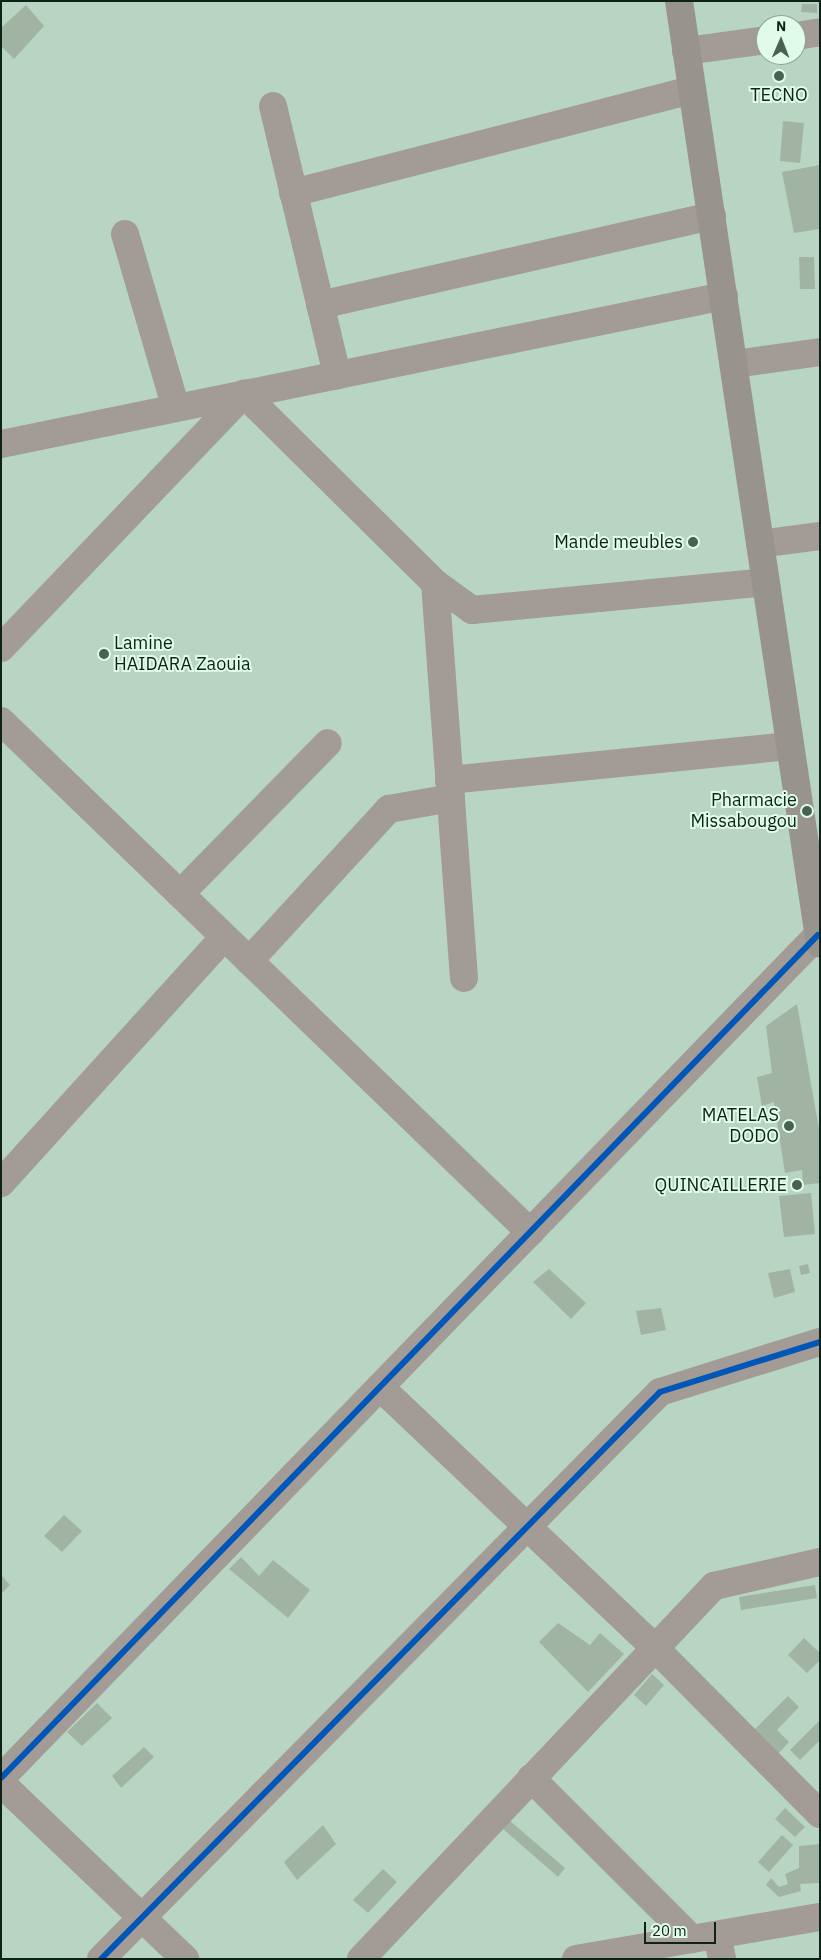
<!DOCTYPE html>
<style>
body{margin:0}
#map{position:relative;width:821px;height:1960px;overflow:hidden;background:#b8d4c3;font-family:"IBM Plex Sans",sans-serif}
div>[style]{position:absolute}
.building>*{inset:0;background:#a1b4a3}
.street>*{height:28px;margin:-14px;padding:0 14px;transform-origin:14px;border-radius:14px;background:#a29b96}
.primary>*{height:28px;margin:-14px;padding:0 14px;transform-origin:14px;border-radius:14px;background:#98938c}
.cycleway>*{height:6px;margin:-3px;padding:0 3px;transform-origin:3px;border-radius:3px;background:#0057b8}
.dots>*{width:14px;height:14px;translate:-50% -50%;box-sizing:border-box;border:2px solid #e0fbea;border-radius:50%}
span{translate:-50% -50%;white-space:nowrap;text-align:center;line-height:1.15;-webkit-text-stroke:4px #e0fbea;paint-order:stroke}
.poi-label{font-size:18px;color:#0d2317}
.right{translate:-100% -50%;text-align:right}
.left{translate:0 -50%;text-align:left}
.frame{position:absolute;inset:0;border:2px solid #0d2317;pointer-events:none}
.north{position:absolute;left:756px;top:15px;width:50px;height:50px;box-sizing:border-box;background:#e0fbea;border:1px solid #8ca596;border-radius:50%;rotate:1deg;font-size:14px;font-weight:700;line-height:20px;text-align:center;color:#0d2317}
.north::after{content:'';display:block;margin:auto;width:18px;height:22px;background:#496153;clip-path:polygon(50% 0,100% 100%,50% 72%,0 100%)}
.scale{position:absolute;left:644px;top:1922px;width:72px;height:22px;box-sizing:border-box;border:2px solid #0d2317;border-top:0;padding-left:6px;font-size:15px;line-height:18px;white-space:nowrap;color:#0d2317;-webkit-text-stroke:4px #e0fbea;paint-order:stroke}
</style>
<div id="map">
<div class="building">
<i style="clip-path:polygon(802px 4px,817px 4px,817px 13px,801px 12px)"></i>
<i style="clip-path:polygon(26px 5px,44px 26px,14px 59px,1px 46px,1px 28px)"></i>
<i style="clip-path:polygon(783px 121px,804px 123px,800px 163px,780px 161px)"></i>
<i style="clip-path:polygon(820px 165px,820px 229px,794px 233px,782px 172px)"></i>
<i style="clip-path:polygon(799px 257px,814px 257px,815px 289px,800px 289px)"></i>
<i style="clip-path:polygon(797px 1004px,820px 1135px,820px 1183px,803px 1185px,802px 1170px,785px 1173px,774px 1102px,762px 1106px,757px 1077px,772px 1073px,766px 1026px)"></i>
<i style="clip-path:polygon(811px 1193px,815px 1234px,784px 1237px,779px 1196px)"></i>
<i style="clip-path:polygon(808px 1264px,810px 1273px,801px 1275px,799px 1266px)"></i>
<i style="clip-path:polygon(549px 1269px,586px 1303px,571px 1319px,533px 1282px)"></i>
<i style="clip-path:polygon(790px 1269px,795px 1292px,774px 1298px,768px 1273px)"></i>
<i style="clip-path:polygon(661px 1308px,666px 1330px,641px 1335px,636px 1311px)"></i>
<i style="clip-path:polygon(64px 1515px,82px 1531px,62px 1552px,44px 1536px)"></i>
<i style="clip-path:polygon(241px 1557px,259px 1576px,273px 1560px,310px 1590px,288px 1618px,229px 1569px)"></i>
<i style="clip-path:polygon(1px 1575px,10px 1585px,1px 1594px)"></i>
<i style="clip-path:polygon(815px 1585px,817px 1598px,741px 1610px,739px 1597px)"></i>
<i style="clip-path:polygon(558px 1623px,590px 1645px,600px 1633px,624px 1654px,588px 1692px,539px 1642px)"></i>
<i style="clip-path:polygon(804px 1638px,820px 1653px,820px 1660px,807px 1673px,788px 1655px)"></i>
<i style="clip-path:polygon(652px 1674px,664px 1685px,646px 1706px,634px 1695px)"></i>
<i style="clip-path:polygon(788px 1696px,799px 1707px,777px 1730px,789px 1742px,778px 1754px,754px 1730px)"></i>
<i style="clip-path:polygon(97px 1703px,112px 1718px,82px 1746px,67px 1732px)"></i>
<i style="clip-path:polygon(820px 1720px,820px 1740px,800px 1760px,790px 1750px)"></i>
<i style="clip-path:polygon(144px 1747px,154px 1757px,121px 1788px,112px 1776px)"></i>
<i style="clip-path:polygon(785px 1808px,805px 1827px,795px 1837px,775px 1819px)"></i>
<i style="clip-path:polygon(510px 1821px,565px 1868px,558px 1877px,503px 1829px)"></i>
<i style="clip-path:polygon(323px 1825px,336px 1844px,297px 1880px,284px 1862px)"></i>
<i style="clip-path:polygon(782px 1835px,793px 1845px,769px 1872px,758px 1862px)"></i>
<i style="clip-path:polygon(820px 1844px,820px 1883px,800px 1884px,801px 1891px,779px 1897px,766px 1885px,771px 1878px,779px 1887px,788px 1884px,785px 1874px,799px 1868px,799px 1846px)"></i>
<i style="clip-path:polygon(383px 1869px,397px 1882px,368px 1913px,353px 1900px)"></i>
</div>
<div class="street">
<i style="left:796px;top:36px;width:24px;rotate:-9deg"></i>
<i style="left:686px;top:51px;width:81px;rotate:-7.8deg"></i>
<i style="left:273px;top:106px;width:277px;rotate:76.6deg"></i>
<i style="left:293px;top:193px;width:412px;rotate:-14.5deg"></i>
<i style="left:125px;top:234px;width:181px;rotate:73.7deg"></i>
<i style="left:320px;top:305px;width:402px;rotate:-12.8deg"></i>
<i style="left:734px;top:364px;width:87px;rotate:-7.9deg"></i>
<i style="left:1px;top:444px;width:738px;rotate:-11.57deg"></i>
<i style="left:760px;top:544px;width:61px;rotate:-7.6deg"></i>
<i style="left:435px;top:583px;width:396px;rotate:85.8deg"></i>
<i style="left:1px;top:648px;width:352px;rotate:-46.3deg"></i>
<i style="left:244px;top:394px;width:269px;rotate:44.7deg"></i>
<i style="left:435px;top:583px;width:46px;rotate:36.1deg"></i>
<i style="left:472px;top:610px;width:295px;rotate:-5.4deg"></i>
<i style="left:1px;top:721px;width:736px;rotate:44.01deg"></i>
<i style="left:449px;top:780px;width:342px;rotate:-5.7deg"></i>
<i style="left:180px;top:894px;width:211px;rotate:-45.6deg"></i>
<i style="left:249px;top:961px;width:207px;rotate:-47.4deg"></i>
<i style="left:389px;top:809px;width:63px;rotate:-10.1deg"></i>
<i style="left:1px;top:1183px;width:332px;rotate:-47.8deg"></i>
<i style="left:380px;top:1387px;width:379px;rotate:43.5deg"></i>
<i style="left:655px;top:1648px;width:234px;rotate:45.2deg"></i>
<i style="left:1px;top:1778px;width:1174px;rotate:-45.9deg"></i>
<i style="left:531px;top:1778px;width:228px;rotate:45deg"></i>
<i style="left:1px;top:1783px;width:255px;rotate:43.7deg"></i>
<i style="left:717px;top:1935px;width:25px;rotate:78deg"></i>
<i style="left:101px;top:1959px;width:796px;rotate:-45.41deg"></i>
<i style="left:660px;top:1392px;width:168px;rotate:-17.4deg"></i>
<i style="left:361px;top:1959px;width:514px;rotate:-46.58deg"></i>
<i style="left:714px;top:1586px;width:109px;rotate:-12.8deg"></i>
<i style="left:576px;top:1959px;width:248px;rotate:-9.8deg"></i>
</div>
<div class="primary">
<i style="left:679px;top:1px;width:953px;rotate:81.5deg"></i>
</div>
<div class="cycleway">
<i style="left:1px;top:1778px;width:1174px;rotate:-45.9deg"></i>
<i style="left:101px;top:1959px;width:796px;rotate:-45.41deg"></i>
<i style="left:660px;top:1392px;width:168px;rotate:-17.4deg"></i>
</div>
<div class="dots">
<i style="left:779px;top:76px;background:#496153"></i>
<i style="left:693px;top:542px;background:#496153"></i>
<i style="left:104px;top:654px;background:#496153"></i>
<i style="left:807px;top:811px;background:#496153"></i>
<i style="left:789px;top:1126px;background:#496153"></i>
<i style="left:797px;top:1185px;background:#496153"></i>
</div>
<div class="poi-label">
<span style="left:779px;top:95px">TECNO</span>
<span class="right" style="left:683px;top:542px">Mande meubles</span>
<span class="left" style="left:114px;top:654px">Lamine<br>HAIDARA Zaouia</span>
<span class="right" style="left:797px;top:811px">Pharmacie<br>Missabougou</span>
<span class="right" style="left:779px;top:1126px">MATELAS<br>DODO</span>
<span class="right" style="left:787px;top:1185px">QUINCAILLERIE</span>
</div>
<div class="frame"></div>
<div class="north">N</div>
<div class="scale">20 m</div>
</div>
